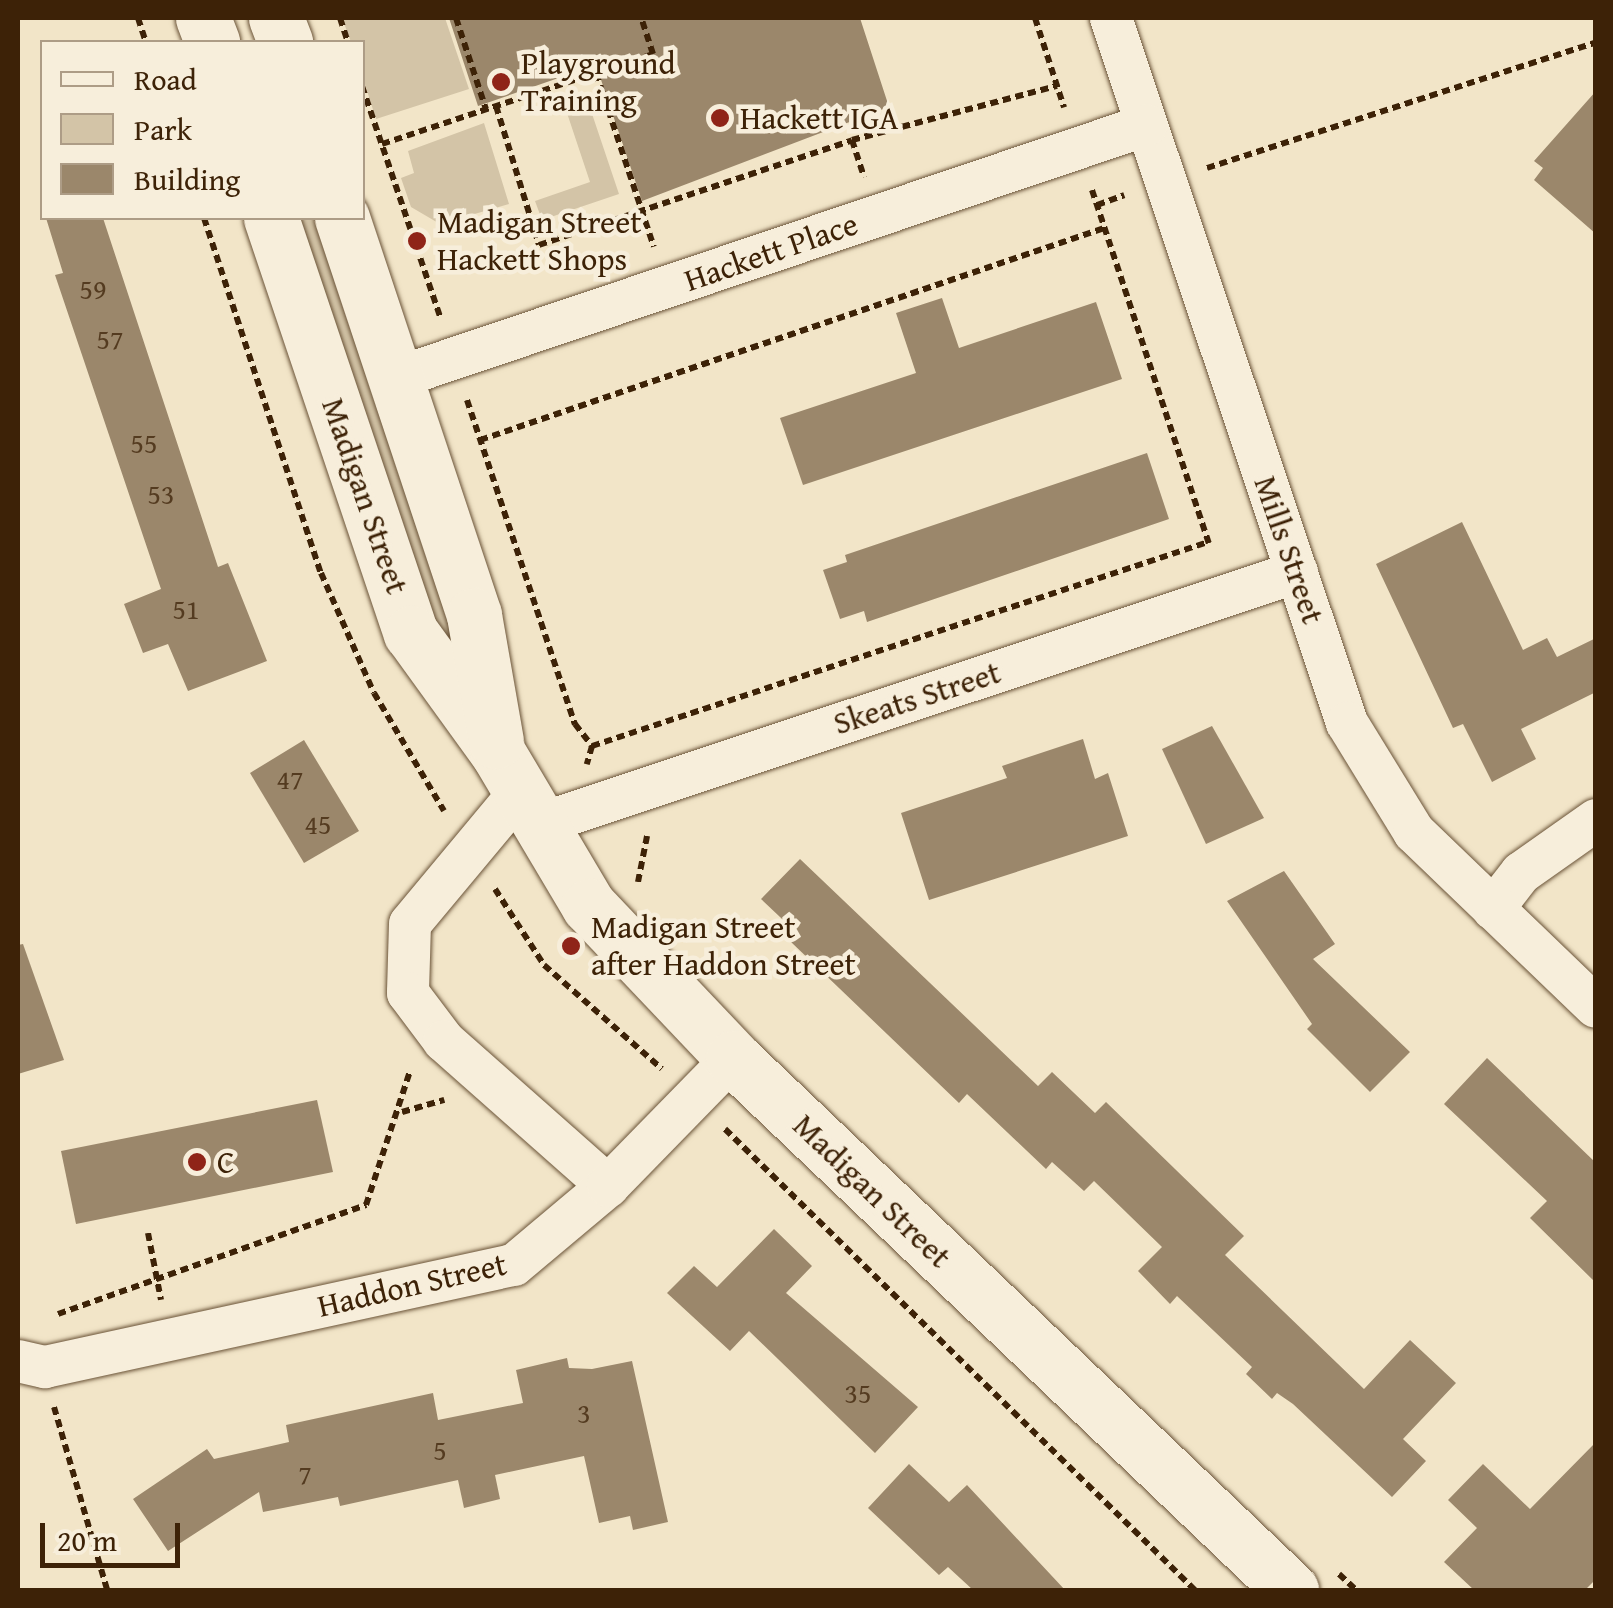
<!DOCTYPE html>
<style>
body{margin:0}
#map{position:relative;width:1613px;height:1608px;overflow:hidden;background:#f2e5c8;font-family:"Gentium Book Plus",serif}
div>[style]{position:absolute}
.green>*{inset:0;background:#d3c4a7}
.building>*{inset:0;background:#9b876b}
.path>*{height:6px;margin-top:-3px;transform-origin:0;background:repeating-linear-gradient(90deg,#3d2207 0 8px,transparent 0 13px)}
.roads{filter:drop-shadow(0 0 2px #6a5337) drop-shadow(0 0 2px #6a5337)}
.minor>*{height:42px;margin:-21px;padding:0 21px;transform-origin:21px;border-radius:21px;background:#f7eedb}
.tertiary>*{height:55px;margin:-27.5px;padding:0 27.5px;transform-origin:27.5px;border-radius:27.5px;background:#f7eedb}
.dots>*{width:28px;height:28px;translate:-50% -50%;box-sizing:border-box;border:5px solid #f7eedb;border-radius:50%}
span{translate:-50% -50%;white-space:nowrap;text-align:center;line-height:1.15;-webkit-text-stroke:9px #f7eedb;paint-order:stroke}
.number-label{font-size:28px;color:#543b20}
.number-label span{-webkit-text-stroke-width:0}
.poi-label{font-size:32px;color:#3d2207}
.left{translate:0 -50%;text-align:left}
.street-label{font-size:32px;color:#3d2207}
.frame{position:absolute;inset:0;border:20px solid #3d2207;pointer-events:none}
.legend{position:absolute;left:40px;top:40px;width:325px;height:180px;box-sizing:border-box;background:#f7eedb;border:2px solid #ad9c86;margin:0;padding:12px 18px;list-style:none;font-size:30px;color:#3d2207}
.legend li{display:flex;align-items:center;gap:20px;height:50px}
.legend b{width:50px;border:2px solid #ad9c86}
.scale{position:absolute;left:40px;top:1523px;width:140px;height:45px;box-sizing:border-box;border:5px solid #3d2207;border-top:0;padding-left:12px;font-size:30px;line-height:35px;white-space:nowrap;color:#3d2207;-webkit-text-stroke:8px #f7eedb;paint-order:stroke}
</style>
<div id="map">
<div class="green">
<i style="clip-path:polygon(342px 18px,445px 18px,469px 89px,376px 119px,363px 78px,362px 42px,351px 42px)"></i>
<i style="clip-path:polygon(585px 93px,619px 194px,542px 220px,535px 201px,590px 182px,563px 101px)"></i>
<i style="clip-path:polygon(484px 123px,509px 204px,440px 224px,411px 207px,401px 178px,414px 173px,408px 151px)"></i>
<i style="clip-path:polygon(280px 218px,320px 218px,462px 639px,443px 648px)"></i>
</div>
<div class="building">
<i style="clip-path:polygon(449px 18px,860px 18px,889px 107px,642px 201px,596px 65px,478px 106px)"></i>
<i style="clip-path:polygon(1596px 91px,1596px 234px,1534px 180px,1543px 168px,1534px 161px)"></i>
<i style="clip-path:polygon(46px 218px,103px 218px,218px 567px,228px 563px,267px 661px,188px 691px,168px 644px,143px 653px,124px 604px,161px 589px,55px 275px,63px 273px)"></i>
<i style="clip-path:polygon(942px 298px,959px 348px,1096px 302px,1122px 379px,803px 485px,780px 418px,916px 373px,896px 313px)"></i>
<i style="clip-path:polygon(1147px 453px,1169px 519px,867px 622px,864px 611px,840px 619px,823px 570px,847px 562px,845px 555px)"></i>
<i style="clip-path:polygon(1462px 522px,1523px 650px,1547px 638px,1557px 657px,1596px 638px,1596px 692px,1521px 729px,1536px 759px,1492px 782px,1463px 724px,1453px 728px,1376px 564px)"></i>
<i style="clip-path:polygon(1212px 726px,1264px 818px,1206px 844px,1162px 749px)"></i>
<i style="clip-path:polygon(1083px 739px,1095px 779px,1108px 773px,1128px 836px,929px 900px,901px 813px,1007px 778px,1002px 766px)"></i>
<i style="clip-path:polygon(304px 740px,359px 831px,304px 863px,250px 773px)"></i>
<i style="clip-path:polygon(800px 859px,1038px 1086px,1052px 1072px,1095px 1113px,1106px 1102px,1244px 1236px,1225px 1255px,1364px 1389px,1410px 1340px,1456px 1383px,1403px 1439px,1426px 1461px,1392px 1497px,1293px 1404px,1277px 1393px,1272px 1399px,1246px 1374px,1252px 1367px,1177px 1296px,1170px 1304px,1138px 1271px,1162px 1247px,1094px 1181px,1084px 1191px,1052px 1162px,1046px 1169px,967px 1094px,959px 1103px,791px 942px,798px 934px,761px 899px)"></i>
<i style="clip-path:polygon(1284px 871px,1335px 944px,1313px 959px,1410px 1052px,1370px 1092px,1307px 1029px,1312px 1024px,1227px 901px)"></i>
<i style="clip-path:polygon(23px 944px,64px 1060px,18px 1074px,18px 945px)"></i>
<i style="clip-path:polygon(1487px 1058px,1596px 1163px,1596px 1283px,1530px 1218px,1547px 1201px,1444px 1104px)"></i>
<i style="clip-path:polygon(317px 1100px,333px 1172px,76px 1224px,61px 1151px)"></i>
<i style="clip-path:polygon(774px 1229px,812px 1266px,786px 1293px,918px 1407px,875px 1453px,749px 1331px,730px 1351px,667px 1293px,694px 1266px,717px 1287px)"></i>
<i style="clip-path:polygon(567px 1358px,569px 1368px,592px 1369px,632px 1361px,668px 1522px,633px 1530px,630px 1516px,599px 1523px,584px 1456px,495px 1475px,500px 1499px,464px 1508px,458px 1480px,340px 1506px,338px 1497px,263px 1512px,259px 1492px,168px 1551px,133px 1499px,207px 1449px,214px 1459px,289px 1442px,286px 1425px,433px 1393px,438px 1420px,523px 1403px,516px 1370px)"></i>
<i style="clip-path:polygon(1596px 1442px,1596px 1579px,1585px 1590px,1474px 1590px,1444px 1562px,1477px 1528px,1448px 1500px,1483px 1464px,1530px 1509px)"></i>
<i style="clip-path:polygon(909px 1464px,949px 1502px,967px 1485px,1065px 1590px,973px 1590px,948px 1567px,939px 1575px,868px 1508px)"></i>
</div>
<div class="path">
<i style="left:138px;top:18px;width:25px;rotate:72deg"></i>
<i style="left:340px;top:18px;width:25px;rotate:72deg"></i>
<i style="left:456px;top:18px;width:96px;rotate:71.8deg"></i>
<i style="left:1035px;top:18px;width:94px;rotate:72deg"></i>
<i style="left:596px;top:73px;width:60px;rotate:-18.4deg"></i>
<i style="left:653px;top:54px;width:38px;rotate:-108deg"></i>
<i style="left:362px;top:86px;width:244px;rotate:71.3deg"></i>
<i style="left:496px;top:106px;width:145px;rotate:72.8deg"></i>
<i style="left:539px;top:245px;width:330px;rotate:-18.5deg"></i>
<i style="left:852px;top:140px;width:39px;rotate:72deg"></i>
<i style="left:852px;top:140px;width:212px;rotate:-14.8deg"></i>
<i style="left:382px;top:144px;width:225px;rotate:-18.4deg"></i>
<i style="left:596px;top:73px;width:183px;rotate:71.6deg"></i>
<i style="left:1207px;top:168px;width:409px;rotate:-17.9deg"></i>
<i style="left:1092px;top:190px;width:372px;rotate:71.7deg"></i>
<i style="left:1097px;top:205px;width:29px;rotate:-20deg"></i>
<i style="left:204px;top:218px;width:374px;rotate:71.8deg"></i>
<i style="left:321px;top:573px;width:131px;rotate:66.2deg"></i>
<i style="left:374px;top:693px;width:137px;rotate:59.3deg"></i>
<i style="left:467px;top:400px;width:342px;rotate:71.6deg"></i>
<i style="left:575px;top:724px;width:28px;rotate:52deg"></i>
<i style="left:592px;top:746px;width:19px;rotate:106deg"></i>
<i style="left:480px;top:440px;width:659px;rotate:-18.76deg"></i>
<i style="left:592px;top:746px;width:649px;rotate:-18.32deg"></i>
<i style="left:638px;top:882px;width:47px;rotate:-78.9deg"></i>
<i style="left:495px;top:889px;width:90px;rotate:57.2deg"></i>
<i style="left:544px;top:965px;width:157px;rotate:41.4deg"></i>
<i style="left:402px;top:1112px;width:44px;rotate:-15.9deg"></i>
<i style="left:725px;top:1129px;width:658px;rotate:44.45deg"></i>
<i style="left:148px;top:1233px;width:68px;rotate:79deg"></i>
<i style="left:58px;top:1314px;width:327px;rotate:-19.5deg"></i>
<i style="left:366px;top:1205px;width:141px;rotate:-71.8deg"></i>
<i style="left:54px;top:1407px;width:191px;rotate:73.8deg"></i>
<i style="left:1339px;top:1574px;width:23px;rotate:43deg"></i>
</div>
<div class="roads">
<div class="minor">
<i style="left:1111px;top:18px;width:743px;rotate:71.49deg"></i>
<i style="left:1347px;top:723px;width:128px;rotate:58.4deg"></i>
<i style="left:1414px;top:832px;width:252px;rotate:43.9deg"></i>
<i style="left:396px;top:378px;width:792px;rotate:-18.62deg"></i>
<i style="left:519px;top:793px;width:170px;rotate:129.8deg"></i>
<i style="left:410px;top:924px;width:69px;rotate:91.7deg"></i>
<i style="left:408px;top:993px;width:60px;rotate:53.1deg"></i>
<i style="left:444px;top:1041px;width:219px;rotate:41.5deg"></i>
<i style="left:537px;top:825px;width:801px;rotate:-18.41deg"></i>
<i style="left:1493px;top:909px;width:46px;rotate:-52.1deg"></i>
<i style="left:1521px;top:873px;width:92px;rotate:-35.2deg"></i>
<i style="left:18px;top:1361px;width:28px;rotate:13deg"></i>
<i style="left:45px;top:1367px;width:480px;rotate:-12.3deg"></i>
<i style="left:514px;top:1265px;width:123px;rotate:-40deg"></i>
<i style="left:608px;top:1186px;width:179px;rotate:-45.7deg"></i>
</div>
<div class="tertiary">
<i style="left:203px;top:18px;width:26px;rotate:69deg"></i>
<i style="left:276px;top:18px;width:26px;rotate:69deg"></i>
<i style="left:271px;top:218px;width:438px;rotate:71.4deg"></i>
<i style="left:411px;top:633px;width:148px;rotate:54.1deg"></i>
<i style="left:498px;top:753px;width:178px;rotate:59.3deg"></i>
<i style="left:589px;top:906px;width:209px;rotate:46.5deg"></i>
<i style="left:733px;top:1058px;width:771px;rotate:43.63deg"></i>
<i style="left:342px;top:218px;width:418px;rotate:71.6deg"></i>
<i style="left:474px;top:615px;width:128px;rotate:80.1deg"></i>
</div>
</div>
<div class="dots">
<i style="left:501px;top:82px;background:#8f2418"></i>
<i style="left:720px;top:118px;background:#8f2418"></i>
<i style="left:417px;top:241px;background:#8f2418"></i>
<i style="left:571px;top:946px;background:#8f2418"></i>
<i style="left:197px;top:1162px;background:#8f2418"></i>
</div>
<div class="number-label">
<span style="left:93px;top:289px">59</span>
<span style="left:110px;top:339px">57</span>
<span style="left:144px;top:443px">55</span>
<span style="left:161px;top:494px">53</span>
<span style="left:186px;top:609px">51</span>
<span style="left:290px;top:779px">47</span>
<span style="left:318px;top:824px">45</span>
<span style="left:858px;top:1393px">35</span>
<span style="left:584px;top:1413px">3</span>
<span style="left:440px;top:1450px">5</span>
<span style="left:305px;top:1474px">7</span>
</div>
<div class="poi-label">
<span class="left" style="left:521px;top:82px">Playground<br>Training</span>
<span class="left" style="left:740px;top:118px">Hackett IGA</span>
<span class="left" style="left:437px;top:241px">Madigan Street<br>Hackett Shops</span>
<span class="left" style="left:591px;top:946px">Madigan Street<br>after Haddon Street</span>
<span class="left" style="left:217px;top:1162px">C</span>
</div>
<div class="street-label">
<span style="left:771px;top:252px;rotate:-19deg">Hackett Place</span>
<span style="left:365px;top:496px;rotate:71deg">Madigan Street</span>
<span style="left:1289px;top:550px;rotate:71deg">Mills Street</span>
<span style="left:917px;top:698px;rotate:-18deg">Skeats Street</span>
<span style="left:872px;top:1191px;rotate:44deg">Madigan Street</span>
<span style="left:412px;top:1285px;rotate:-13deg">Haddon Street</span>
</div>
<div class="frame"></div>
<ul class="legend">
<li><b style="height:12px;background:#f7eedb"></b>Road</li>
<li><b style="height:28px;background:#d3c4a7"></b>Park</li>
<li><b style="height:28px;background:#9b876b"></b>Building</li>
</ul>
<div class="scale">20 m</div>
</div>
